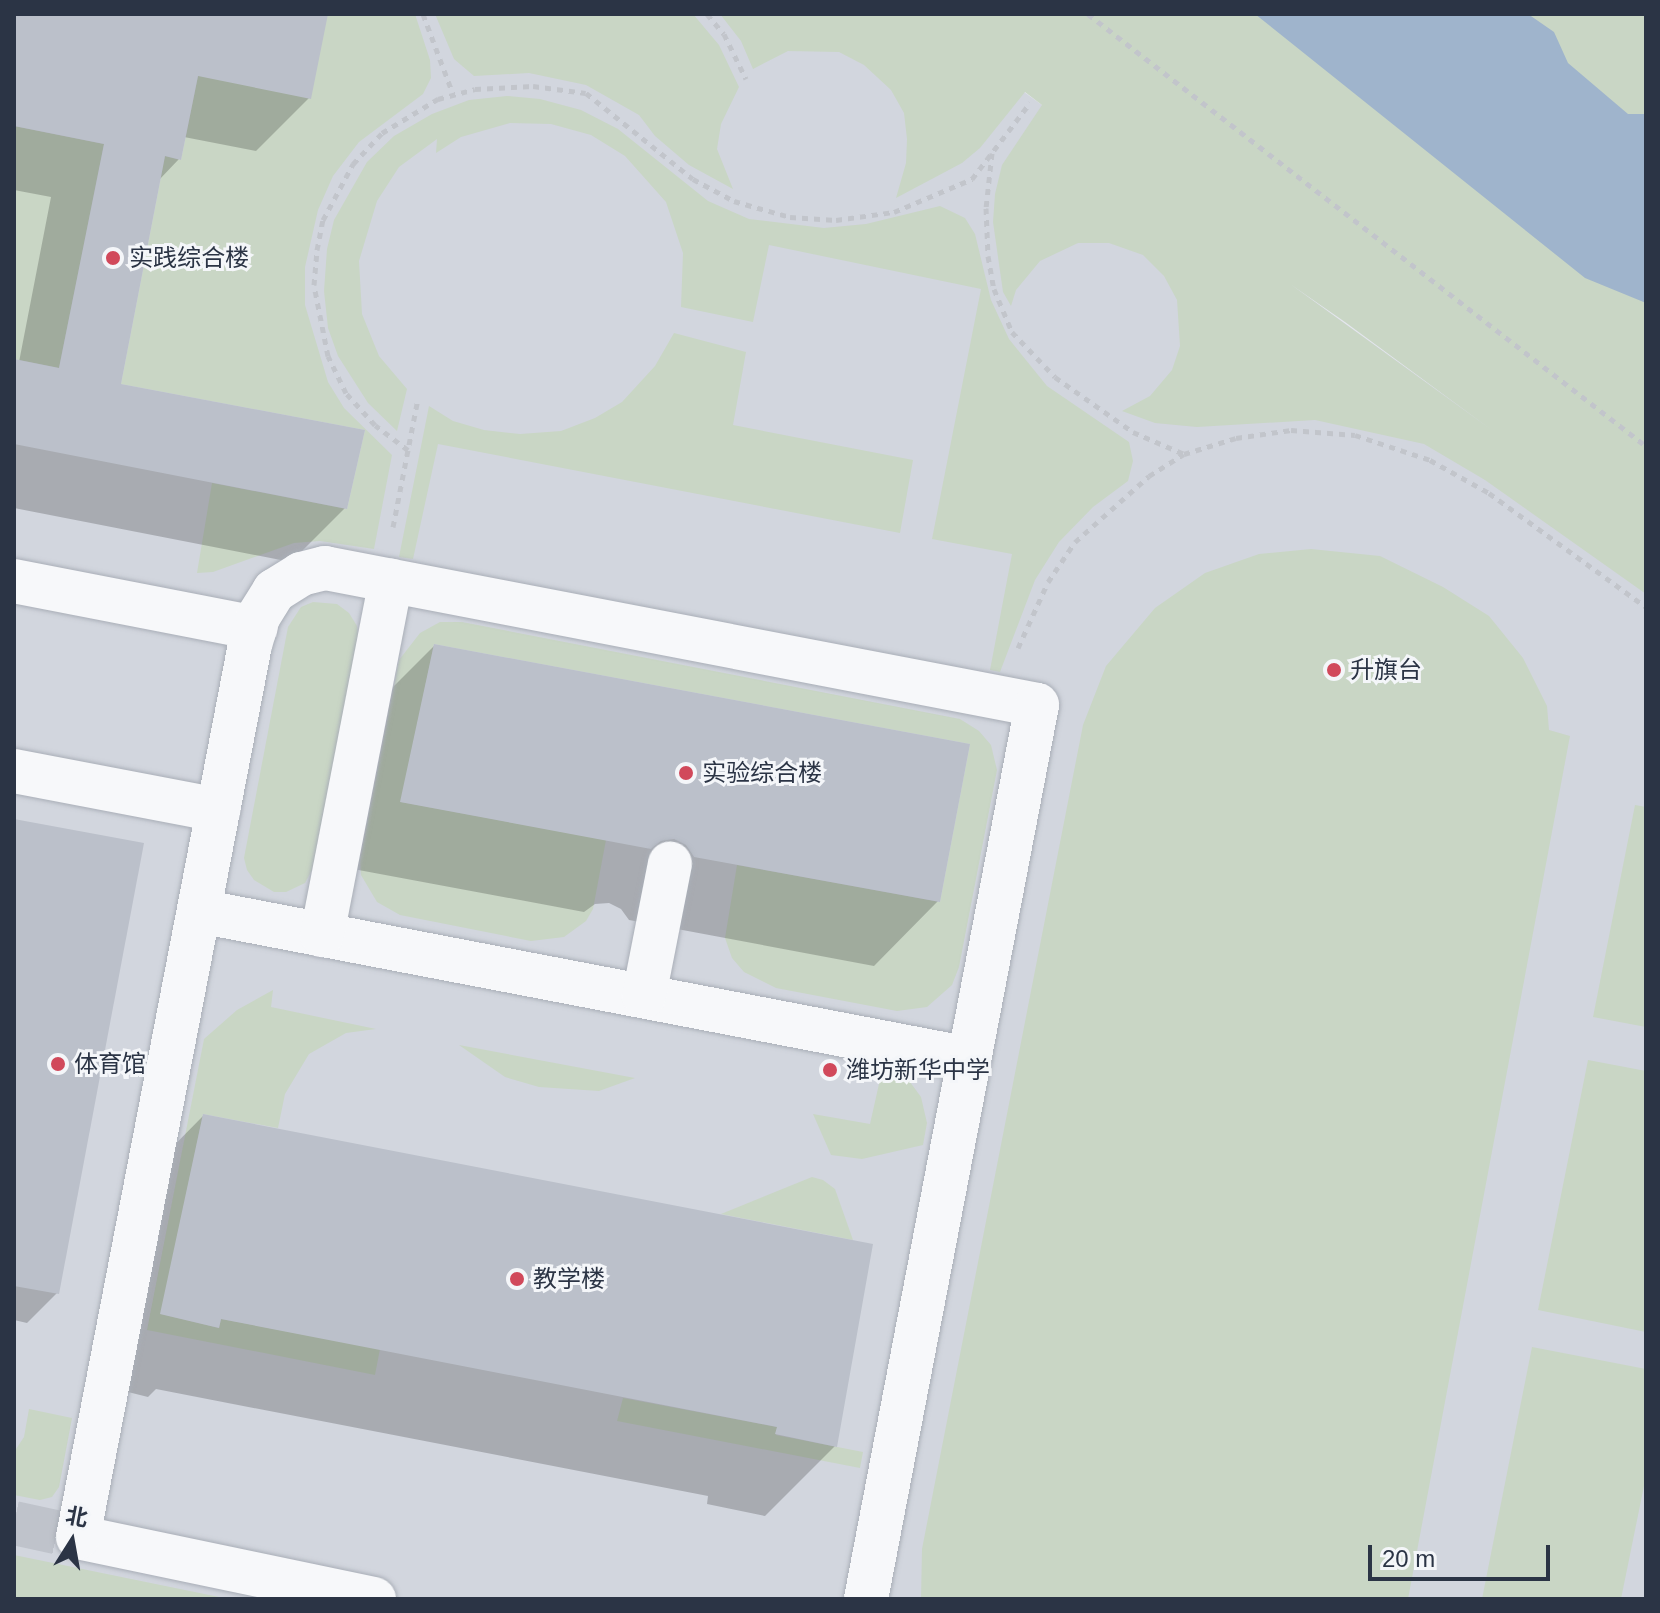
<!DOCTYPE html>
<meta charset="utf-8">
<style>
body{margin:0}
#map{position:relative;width:1660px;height:1613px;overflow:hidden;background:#e4e7ec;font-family:Arial,"Noto Sans SC",sans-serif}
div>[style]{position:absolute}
.built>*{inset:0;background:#d2d6de}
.green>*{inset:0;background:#c9d6c5}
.water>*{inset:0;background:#9fb4cc}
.shadow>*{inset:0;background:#0003}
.building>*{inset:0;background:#bbc0ca}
.minor-tunnel>*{height:44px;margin-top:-22px;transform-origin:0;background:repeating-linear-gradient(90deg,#bfc3cb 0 44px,transparent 0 66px)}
.path>*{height:5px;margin-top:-2.5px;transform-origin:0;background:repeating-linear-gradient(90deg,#c2c5cb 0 6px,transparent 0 12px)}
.roads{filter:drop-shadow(0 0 2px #a9aeb7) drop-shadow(0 0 2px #a9aeb7)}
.minor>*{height:44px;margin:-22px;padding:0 22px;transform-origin:22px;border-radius:22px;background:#f7f8fa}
.dots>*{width:22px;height:22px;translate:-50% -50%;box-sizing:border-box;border:4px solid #f4f6f9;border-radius:50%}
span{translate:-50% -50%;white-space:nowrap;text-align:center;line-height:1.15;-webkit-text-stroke:6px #f4f6f9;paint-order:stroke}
.poi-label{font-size:24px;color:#2b3445}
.left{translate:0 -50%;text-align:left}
.frame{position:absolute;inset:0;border:16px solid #2b3445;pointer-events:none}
.north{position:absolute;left:32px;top:1501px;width:80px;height:80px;-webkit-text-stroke:6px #f4f6f9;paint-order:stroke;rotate:11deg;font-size:22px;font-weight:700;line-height:32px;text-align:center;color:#2b3445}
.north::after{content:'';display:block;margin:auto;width:28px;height:36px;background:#2b3445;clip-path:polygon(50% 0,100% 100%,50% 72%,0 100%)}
.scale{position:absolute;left:1368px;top:1545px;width:182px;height:36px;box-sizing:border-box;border:4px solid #2b3445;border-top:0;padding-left:10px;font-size:24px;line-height:28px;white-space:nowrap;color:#2b3445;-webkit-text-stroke:6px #f4f6f9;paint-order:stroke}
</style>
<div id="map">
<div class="built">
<i style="clip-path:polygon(14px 14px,916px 14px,1646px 541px,1646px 1599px,14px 1599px)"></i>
</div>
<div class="green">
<i style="clip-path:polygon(328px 14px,415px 14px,430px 60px,431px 78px,423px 94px,359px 142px,333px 176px,318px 210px,305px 267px,305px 305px,328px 382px,344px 408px,392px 455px,374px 549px,320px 541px,294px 543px,213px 572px,197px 573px,212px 483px,347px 509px,365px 430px,121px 384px,165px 156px,181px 160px,198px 76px)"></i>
<i style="clip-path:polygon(435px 14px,693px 14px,719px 45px,739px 87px,721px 124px,717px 149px,733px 189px,689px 165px,655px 136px,639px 115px,586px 85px,529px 73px,474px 76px,454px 59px)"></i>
<i style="clip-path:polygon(evenodd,720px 14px,1646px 14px,1646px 594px,1485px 480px,1424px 444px,1315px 420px,1197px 427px,1155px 423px,1122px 411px,1150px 396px,1172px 370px,1180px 346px,1177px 300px,1164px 276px,1143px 255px,1109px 243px,1078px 243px,1040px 261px,1016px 290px,1011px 306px,1003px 292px,993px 222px,995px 194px,1002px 165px,1042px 105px,1025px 92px,980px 148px,962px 163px,896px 198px,906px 163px,907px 139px,904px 113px,891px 90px,864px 65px,839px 52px,788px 51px,753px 69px,741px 41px,720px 14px,1290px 284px,1345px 322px,1493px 431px,1290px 284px)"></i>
<i style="clip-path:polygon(507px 96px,540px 99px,581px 110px,618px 129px,708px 201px,749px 219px,824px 228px,866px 224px,940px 206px,965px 218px,975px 234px,991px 300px,1009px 339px,1047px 386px,1129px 442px,1133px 461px,1128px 481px,1093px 507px,1059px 542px,1035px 580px,1000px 672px,990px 670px,1012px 554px,932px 539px,981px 289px,769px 245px,753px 322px,681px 307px,683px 253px,666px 202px,625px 156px,591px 135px,551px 124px,510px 123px,461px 137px,436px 153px,437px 139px,399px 167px,377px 201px,359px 261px,362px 314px,379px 356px,407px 389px,397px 431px,368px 403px,338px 356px,328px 328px,324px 291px,327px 249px,334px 220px,367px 162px,394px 136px,432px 114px,469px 100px)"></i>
<i style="clip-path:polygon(14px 126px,104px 144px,59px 368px,14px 359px)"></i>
<i style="clip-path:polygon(674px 333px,746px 352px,733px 425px,913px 460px,900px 533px,438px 444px,413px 559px,399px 557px,429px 406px,453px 421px,484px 430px,520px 434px,561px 431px,595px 418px,622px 402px,655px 366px)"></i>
<i style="clip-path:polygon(1311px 549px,1380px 556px,1443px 587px,1489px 616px,1523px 658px,1547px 706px,1549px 730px,1570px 736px,1408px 1599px,921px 1599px,922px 1549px,1083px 725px,1106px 666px,1155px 608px,1205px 573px,1259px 554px)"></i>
<i style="clip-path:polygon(313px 602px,337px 604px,349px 613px,357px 626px,359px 643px,318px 859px,305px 883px,286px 892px,274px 892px,254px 880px,247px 870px,244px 858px,288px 627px,301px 607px)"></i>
<i style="clip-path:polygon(440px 622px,462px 622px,960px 719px,979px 731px,991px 745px,997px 770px,959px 967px,952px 985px,927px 1007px,897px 1011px,776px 988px,744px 972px,732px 958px,725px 938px,737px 865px,940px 902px,970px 744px,434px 644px,401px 802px,606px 840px,593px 909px,586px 921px,564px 937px,531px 941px,400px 915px,377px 902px,361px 875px,360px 860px,399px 660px,420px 633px)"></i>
<i style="clip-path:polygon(1635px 805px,1646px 807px,1646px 1027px,1593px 1017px)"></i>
<i style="clip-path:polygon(273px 990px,271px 1007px,376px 1029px,346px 1033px,309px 1054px,285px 1094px,278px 1128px,203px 1114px,161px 1314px,219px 1328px,221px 1319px,380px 1349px,375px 1375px,147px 1330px,204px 1039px,237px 1010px)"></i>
<i style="clip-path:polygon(459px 1045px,635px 1078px,599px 1091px,539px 1087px,505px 1077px)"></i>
<i style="clip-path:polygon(1588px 1060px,1646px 1071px,1646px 1332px,1538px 1310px)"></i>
<i style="clip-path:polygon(883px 1066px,910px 1082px,921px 1097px,927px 1123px,923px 1145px,862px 1159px,831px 1155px,813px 1114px,870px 1124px)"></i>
<i style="clip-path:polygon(812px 1177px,823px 1180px,835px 1189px,853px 1240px,721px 1214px)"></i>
<i style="clip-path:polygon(1532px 1347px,1646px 1369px,1646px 1476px,1621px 1599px,1482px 1599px)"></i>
<i style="clip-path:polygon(623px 1398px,777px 1427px,776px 1435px,863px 1452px,860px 1468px,617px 1421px)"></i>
<i style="clip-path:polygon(29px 1409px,72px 1418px,59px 1487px,52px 1497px,40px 1500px,14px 1495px,14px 1452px,24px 1437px)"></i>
<i style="clip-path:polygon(14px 1555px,229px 1599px,14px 1599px)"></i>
</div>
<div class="water">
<i style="clip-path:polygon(1255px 14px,1528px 14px,1554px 32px,1568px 63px,1628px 114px,1646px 114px,1646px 303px,1585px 278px)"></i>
</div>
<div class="shadow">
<i style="clip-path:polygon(14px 14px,326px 14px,309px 98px,256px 151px,184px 137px,179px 159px,159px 180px,119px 385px,345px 508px,291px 562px,14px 508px,14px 361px,19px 362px,51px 197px,14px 190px)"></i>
<i style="clip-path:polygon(434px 646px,938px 901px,874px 966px,629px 920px,621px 909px,609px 903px,595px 904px,584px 912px,337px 866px,370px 710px)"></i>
<i style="clip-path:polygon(14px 821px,57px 1293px,27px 1323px,14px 1320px)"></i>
<i style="clip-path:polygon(203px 1116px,835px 1446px,765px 1516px,707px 1504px,708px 1496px,156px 1389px,148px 1397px,92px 1383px,134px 1186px)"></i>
</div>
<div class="building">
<i style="clip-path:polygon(14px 14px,328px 14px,311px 99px,198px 76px,181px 160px,165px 156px,121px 384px,365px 430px,347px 509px,14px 444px,14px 359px,59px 368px,104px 144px,14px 126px)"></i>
<i style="clip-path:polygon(434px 644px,970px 744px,940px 902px,694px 857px,686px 845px,674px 839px,661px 841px,651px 849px,400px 802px)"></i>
<i style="clip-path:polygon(14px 819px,144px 843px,59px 1294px,14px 1286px)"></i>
<i style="clip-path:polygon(203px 1114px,873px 1244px,837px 1447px,775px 1434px,777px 1427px,221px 1319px,219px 1328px,160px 1314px)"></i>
</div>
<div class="minor-tunnel">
<i style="left:14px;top:1523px;width:66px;rotate:12.3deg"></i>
</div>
<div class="path">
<i style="left:423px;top:14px;width:85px;rotate:69.4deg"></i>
<i style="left:707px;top:14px;width:26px;rotate:50deg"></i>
<i style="left:724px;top:34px;width:50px;rotate:63.9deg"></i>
<i style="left:1088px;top:14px;width:706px;rotate:37.75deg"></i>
<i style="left:992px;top:153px;width:55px;rotate:96.2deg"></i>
<i style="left:986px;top:208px;width:48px;rotate:87.6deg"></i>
<i style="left:988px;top:256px;width:34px;rotate:80deg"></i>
<i style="left:994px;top:289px;width:47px;rotate:67.3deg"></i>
<i style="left:1012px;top:332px;width:62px;rotate:46.3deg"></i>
<i style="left:1055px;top:377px;width:95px;rotate:35.2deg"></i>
<i style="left:1133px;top:432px;width:56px;rotate:23.3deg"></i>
<i style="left:408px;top:450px;width:41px;rotate:-142.9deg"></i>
<i style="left:375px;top:425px;width:43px;rotate:-132.2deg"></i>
<i style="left:346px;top:393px;width:41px;rotate:-115.9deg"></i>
<i style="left:328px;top:356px;width:72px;rotate:-101.2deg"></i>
<i style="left:314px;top:285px;width:35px;rotate:-85deg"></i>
<i style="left:317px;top:250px;width:31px;rotate:-79deg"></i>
<i style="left:323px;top:220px;width:64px;rotate:-61.8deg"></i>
<i style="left:353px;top:164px;width:42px;rotate:-46.9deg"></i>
<i style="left:382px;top:133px;width:66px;rotate:-31.3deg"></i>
<i style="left:438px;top:99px;width:38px;rotate:-15deg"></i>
<i style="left:475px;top:89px;width:58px;rotate:-3deg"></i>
<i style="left:533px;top:86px;width:53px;rotate:7.5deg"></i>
<i style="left:586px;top:93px;width:137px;rotate:38.8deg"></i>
<i style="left:693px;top:179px;width:47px;rotate:28.2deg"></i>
<i style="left:734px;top:201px;width:58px;rotate:15.9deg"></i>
<i style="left:790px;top:217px;width:46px;rotate:3.7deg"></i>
<i style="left:836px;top:220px;width:59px;rotate:-7.9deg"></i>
<i style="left:894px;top:212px;width:85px;rotate:-22.9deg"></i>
<i style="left:972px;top:179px;width:96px;rotate:-52.7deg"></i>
<i style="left:393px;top:527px;width:131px;rotate:-79deg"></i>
<i style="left:1018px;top:648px;width:72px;rotate:-65.6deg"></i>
<i style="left:1048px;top:582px;width:48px;rotate:-56deg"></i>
<i style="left:1075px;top:542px;width:99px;rotate:-41.7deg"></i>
<i style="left:1149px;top:476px;width:41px;rotate:-32.2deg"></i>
<i style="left:1184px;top:454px;width:54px;rotate:-17.1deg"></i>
<i style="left:1236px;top:438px;width:56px;rotate:-8.3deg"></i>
<i style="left:1291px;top:430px;width:64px;rotate:4.5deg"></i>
<i style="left:1355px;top:435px;width:79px;rotate:18.4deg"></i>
<i style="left:1430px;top:460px;width:68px;rotate:29.2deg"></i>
<i style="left:1489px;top:493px;width:194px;rotate:36deg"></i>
</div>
<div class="roads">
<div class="minor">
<i style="left:14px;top:581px;width:246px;rotate:11deg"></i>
<i style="left:14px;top:771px;width:208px;rotate:10.8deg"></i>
<i style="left:199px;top:911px;width:784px;rotate:10.88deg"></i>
<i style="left:322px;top:935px;width:361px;rotate:-79deg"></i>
<i style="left:644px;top:996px;width:135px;rotate:-78.9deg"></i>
<i style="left:374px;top:1599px;width:302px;rotate:-168.2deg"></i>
<i style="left:78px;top:1537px;width:908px;rotate:-79.09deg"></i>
<i style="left:250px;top:645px;width:29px;rotate:-74deg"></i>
<i style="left:258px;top:617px;width:31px;rotate:-58deg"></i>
<i style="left:274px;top:591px;width:32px;rotate:-32deg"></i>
<i style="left:301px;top:574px;width:25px;rotate:-14deg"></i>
<i style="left:325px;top:568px;width:725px;rotate:10.89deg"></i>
<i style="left:1037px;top:705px;width:910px;rotate:100.83deg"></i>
</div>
</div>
<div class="dots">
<i style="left:113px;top:258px;background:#d1495b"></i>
<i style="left:1334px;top:670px;background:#d1495b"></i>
<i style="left:686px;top:773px;background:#d1495b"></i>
<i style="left:58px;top:1064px;background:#d1495b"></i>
<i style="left:830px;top:1070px;background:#d1495b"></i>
<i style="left:517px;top:1279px;background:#d1495b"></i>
</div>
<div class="poi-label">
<span class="left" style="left:129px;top:258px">实践综合楼</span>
<span class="left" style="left:1350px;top:670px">升旗台</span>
<span class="left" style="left:702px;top:773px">实验综合楼</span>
<span class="left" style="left:74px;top:1064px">体育馆</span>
<span class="left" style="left:846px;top:1070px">潍坊新华中学</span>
<span class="left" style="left:533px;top:1279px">教学楼</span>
</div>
<div class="frame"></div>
<div class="north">北</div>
<div class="scale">20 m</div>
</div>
